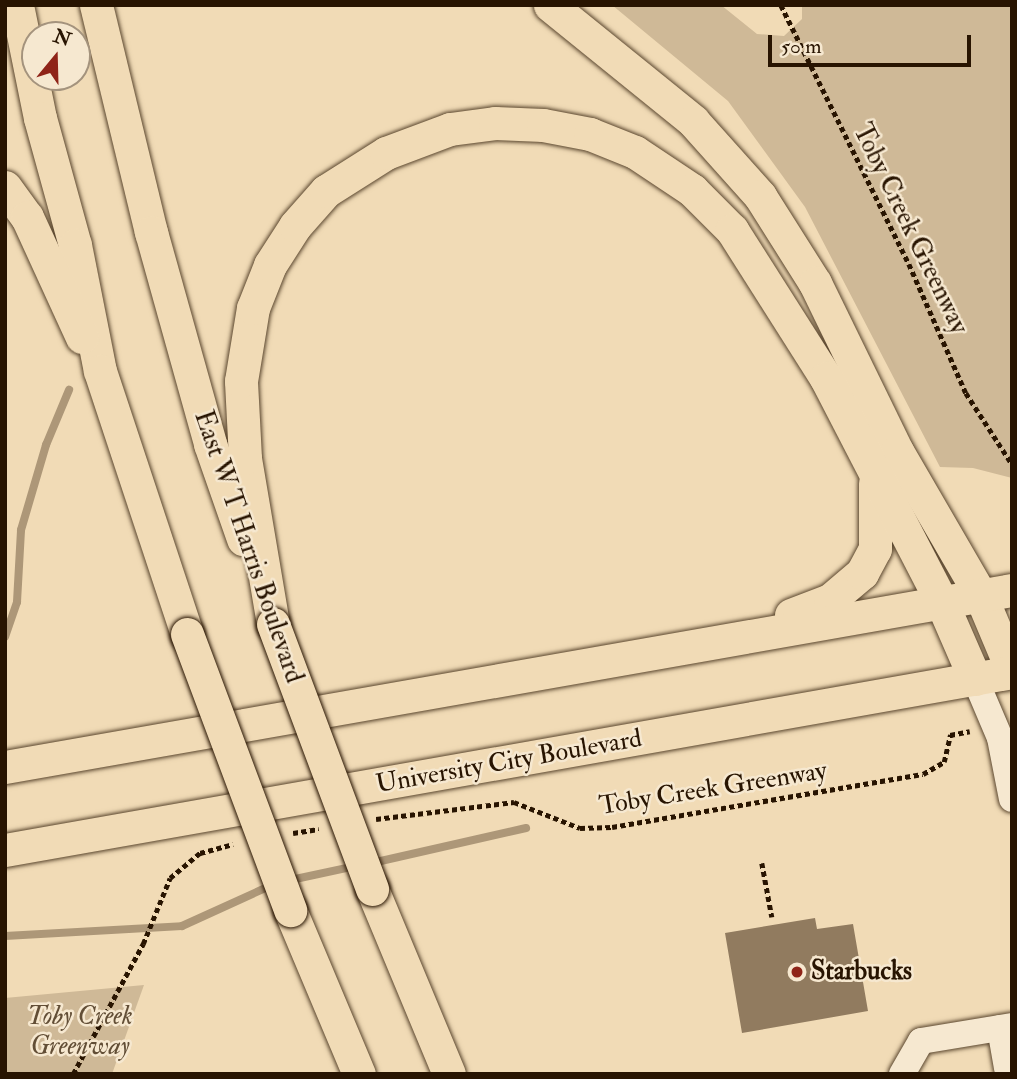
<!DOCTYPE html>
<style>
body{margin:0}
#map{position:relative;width:1017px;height:1079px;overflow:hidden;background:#f1dbb6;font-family:"IM FELL Double Pica",serif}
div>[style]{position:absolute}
.green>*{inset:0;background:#cfb997}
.stream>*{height:8px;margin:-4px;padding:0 4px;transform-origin:4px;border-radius:4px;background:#ad9778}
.building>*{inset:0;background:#917b5f}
.path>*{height:4.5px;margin-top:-2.25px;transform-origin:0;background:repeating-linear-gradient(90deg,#281401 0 5px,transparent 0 8.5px)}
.roads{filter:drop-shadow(0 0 2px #5a462e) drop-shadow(0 0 2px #5a462e)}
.minor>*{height:26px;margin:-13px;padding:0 13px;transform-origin:13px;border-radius:13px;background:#f6e8d0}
.major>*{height:33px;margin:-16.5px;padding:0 16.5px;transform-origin:16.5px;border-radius:16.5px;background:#f1dbb6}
.bridges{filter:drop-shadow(0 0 2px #281401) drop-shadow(0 0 2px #281401)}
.major-bridge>*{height:33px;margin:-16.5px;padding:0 16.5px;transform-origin:16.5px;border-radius:16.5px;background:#f1dbb6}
.dots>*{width:19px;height:19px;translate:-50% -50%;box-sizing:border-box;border:4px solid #f6e8d0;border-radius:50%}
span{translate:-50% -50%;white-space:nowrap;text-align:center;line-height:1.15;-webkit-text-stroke:5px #f6e8d0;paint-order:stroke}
.street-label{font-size:26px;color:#281401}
.poi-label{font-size:26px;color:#281401;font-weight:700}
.left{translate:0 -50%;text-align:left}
.park-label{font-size:26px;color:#624e36;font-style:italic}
.frame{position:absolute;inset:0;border:7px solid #281401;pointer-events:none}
.north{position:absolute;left:21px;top:21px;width:70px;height:70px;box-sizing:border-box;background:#f6e8d0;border:2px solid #a4937d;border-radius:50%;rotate:19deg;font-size:19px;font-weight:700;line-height:28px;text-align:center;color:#281401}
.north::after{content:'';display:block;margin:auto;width:24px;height:32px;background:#8f2418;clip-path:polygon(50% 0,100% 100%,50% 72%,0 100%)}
.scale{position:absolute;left:768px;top:35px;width:203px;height:32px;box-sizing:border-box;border:4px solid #281401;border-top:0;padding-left:9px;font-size:21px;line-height:24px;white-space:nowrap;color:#281401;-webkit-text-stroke:5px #f6e8d0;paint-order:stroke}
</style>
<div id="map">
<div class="green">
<i style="clip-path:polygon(612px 5px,721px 5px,757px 34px,784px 36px,802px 19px,802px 5px,1012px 5px,1012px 478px,973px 468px,940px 467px,805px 207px,728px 101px)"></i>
<i style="clip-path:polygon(144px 985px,112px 1074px,5px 1074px,5px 998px)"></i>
</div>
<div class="stream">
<i style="left:5px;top:637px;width:37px;rotate:-71deg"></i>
<i style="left:17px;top:602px;width:72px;rotate:-86.8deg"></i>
<i style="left:21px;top:530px;width:89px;rotate:-73.6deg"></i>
<i style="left:46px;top:445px;width:60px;rotate:-67.3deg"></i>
<i style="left:372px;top:863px;width:158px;rotate:-12.8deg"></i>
<i style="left:286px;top:881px;width:72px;rotate:-12.1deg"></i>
<i style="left:5px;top:936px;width:177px;rotate:-3.2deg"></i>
<i style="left:182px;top:926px;width:101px;rotate:-24.5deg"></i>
</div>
<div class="building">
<i style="clip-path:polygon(815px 918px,817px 929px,853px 924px,868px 1011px,742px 1033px,725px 933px)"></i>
</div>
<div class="path">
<i style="left:781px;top:5px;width:289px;rotate:63.7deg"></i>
<i style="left:909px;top:264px;width:141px;rotate:66.2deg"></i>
<i style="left:966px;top:393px;width:85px;rotate:57.1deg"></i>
<i style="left:376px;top:819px;width:139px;rotate:-7deg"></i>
<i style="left:514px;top:802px;width:71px;rotate:21.5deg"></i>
<i style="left:580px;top:828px;width:32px;rotate:-2deg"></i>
<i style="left:612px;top:827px;width:315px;rotate:-9.7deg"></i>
<i style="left:923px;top:774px;width:24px;rotate:-30deg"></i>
<i style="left:944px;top:762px;width:28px;rotate:-77deg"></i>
<i style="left:950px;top:735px;width:20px;rotate:-11deg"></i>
<i style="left:293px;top:833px;width:26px;rotate:-9deg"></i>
<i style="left:762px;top:863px;width:55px;rotate:79.5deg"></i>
<i style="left:73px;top:1074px;width:148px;rotate:-61.7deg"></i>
<i style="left:143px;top:944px;width:71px;rotate:-67.8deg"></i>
<i style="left:170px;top:878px;width:39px;rotate:-40deg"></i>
<i style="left:200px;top:853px;width:34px;rotate:-15deg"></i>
</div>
<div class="roads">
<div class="minor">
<i style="left:975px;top:679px;width:64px;rotate:67deg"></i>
<i style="left:1000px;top:738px;width:62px;rotate:78.9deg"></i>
<i style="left:1000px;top:1028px;width:41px;rotate:80.1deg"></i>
<i style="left:902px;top:1074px;width:38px;rotate:-60deg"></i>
<i style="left:921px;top:1041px;width:92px;rotate:-9.4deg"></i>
</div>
<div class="major">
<i style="left:17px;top:5px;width:115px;rotate:78.5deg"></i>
<i style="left:40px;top:118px;width:132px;rotate:74.6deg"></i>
<i style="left:75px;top:245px;width:128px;rotate:78.8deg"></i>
<i style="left:100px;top:371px;width:277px;rotate:71.7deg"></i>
<i style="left:96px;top:5px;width:234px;rotate:76.4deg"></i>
<i style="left:151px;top:232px;width:220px;rotate:74.4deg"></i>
<i style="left:210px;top:444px;width:101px;rotate:70.8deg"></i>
<i style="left:550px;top:5px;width:184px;rotate:39deg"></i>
<i style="left:693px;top:121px;width:101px;rotate:48.2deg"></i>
<i style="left:760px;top:196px;width:103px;rotate:57.7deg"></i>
<i style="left:815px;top:283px;width:187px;rotate:64deg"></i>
<i style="left:897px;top:451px;width:165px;rotate:59.9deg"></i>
<i style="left:980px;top:594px;width:82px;rotate:67.2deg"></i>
<i style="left:5px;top:187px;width:37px;rotate:54deg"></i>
<i style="left:27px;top:217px;width:132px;rotate:65.4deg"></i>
<i style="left:791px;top:615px;width:42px;rotate:-21deg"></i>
<i style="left:830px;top:600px;width:42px;rotate:-40.2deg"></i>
<i style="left:862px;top:573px;width:27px;rotate:-62deg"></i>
<i style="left:875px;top:549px;width:66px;rotate:-90deg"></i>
<i style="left:273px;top:624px;width:168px;rotate:-99.6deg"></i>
<i style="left:245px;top:458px;width:77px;rotate:-93deg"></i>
<i style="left:241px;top:381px;width:74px;rotate:-80.7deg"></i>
<i style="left:253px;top:308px;width:46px;rotate:-68.4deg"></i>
<i style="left:270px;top:265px;width:46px;rotate:-57.3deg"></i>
<i style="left:295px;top:226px;width:47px;rotate:-48.5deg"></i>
<i style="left:326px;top:191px;width:71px;rotate:-32.3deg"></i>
<i style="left:386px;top:153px;width:68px;rotate:-20.6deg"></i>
<i style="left:450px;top:129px;width:45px;rotate:-7.6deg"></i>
<i style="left:495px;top:123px;width:48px;rotate:2.4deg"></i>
<i style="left:543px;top:125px;width:48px;rotate:10.8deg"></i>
<i style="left:590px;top:134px;width:48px;rotate:21.8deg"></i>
<i style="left:635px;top:152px;width:69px;rotate:33.7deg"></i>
<i style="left:692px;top:190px;width:57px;rotate:45deg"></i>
<i style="left:732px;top:230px;width:175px;rotate:57.6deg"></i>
<i style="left:826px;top:378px;width:253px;rotate:62.7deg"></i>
<i style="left:942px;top:603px;width:83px;rotate:66.5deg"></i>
<i style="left:5px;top:767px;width:1022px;rotate:-9.97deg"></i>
<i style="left:5px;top:850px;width:1023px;rotate:-10.02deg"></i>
<i style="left:372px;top:889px;width:200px;rotate:67.4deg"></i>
<i style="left:290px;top:910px;width:178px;rotate:67.2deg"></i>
</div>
</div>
<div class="bridges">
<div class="major-bridge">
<i style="left:273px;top:624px;width:283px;rotate:69.5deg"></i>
<i style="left:187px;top:634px;width:295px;rotate:69.5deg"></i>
</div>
</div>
<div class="dots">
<i style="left:797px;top:972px;background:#8f2418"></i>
</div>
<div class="street-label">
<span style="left:910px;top:229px;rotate:64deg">Toby Creek Greenway</span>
<span style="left:248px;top:547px;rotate:71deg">East W T Harris Boulevard</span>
<span style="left:509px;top:762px;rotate:-10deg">University City Boulevard</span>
<span style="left:713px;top:789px;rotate:-9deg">Toby Creek Greenway</span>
</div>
<div class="poi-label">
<span class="left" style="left:811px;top:972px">Starbucks</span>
</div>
<div class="park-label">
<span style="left:80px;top:1032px">Toby Creek<br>Greenway</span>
</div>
<div class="frame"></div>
<div class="north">N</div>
<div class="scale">50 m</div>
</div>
